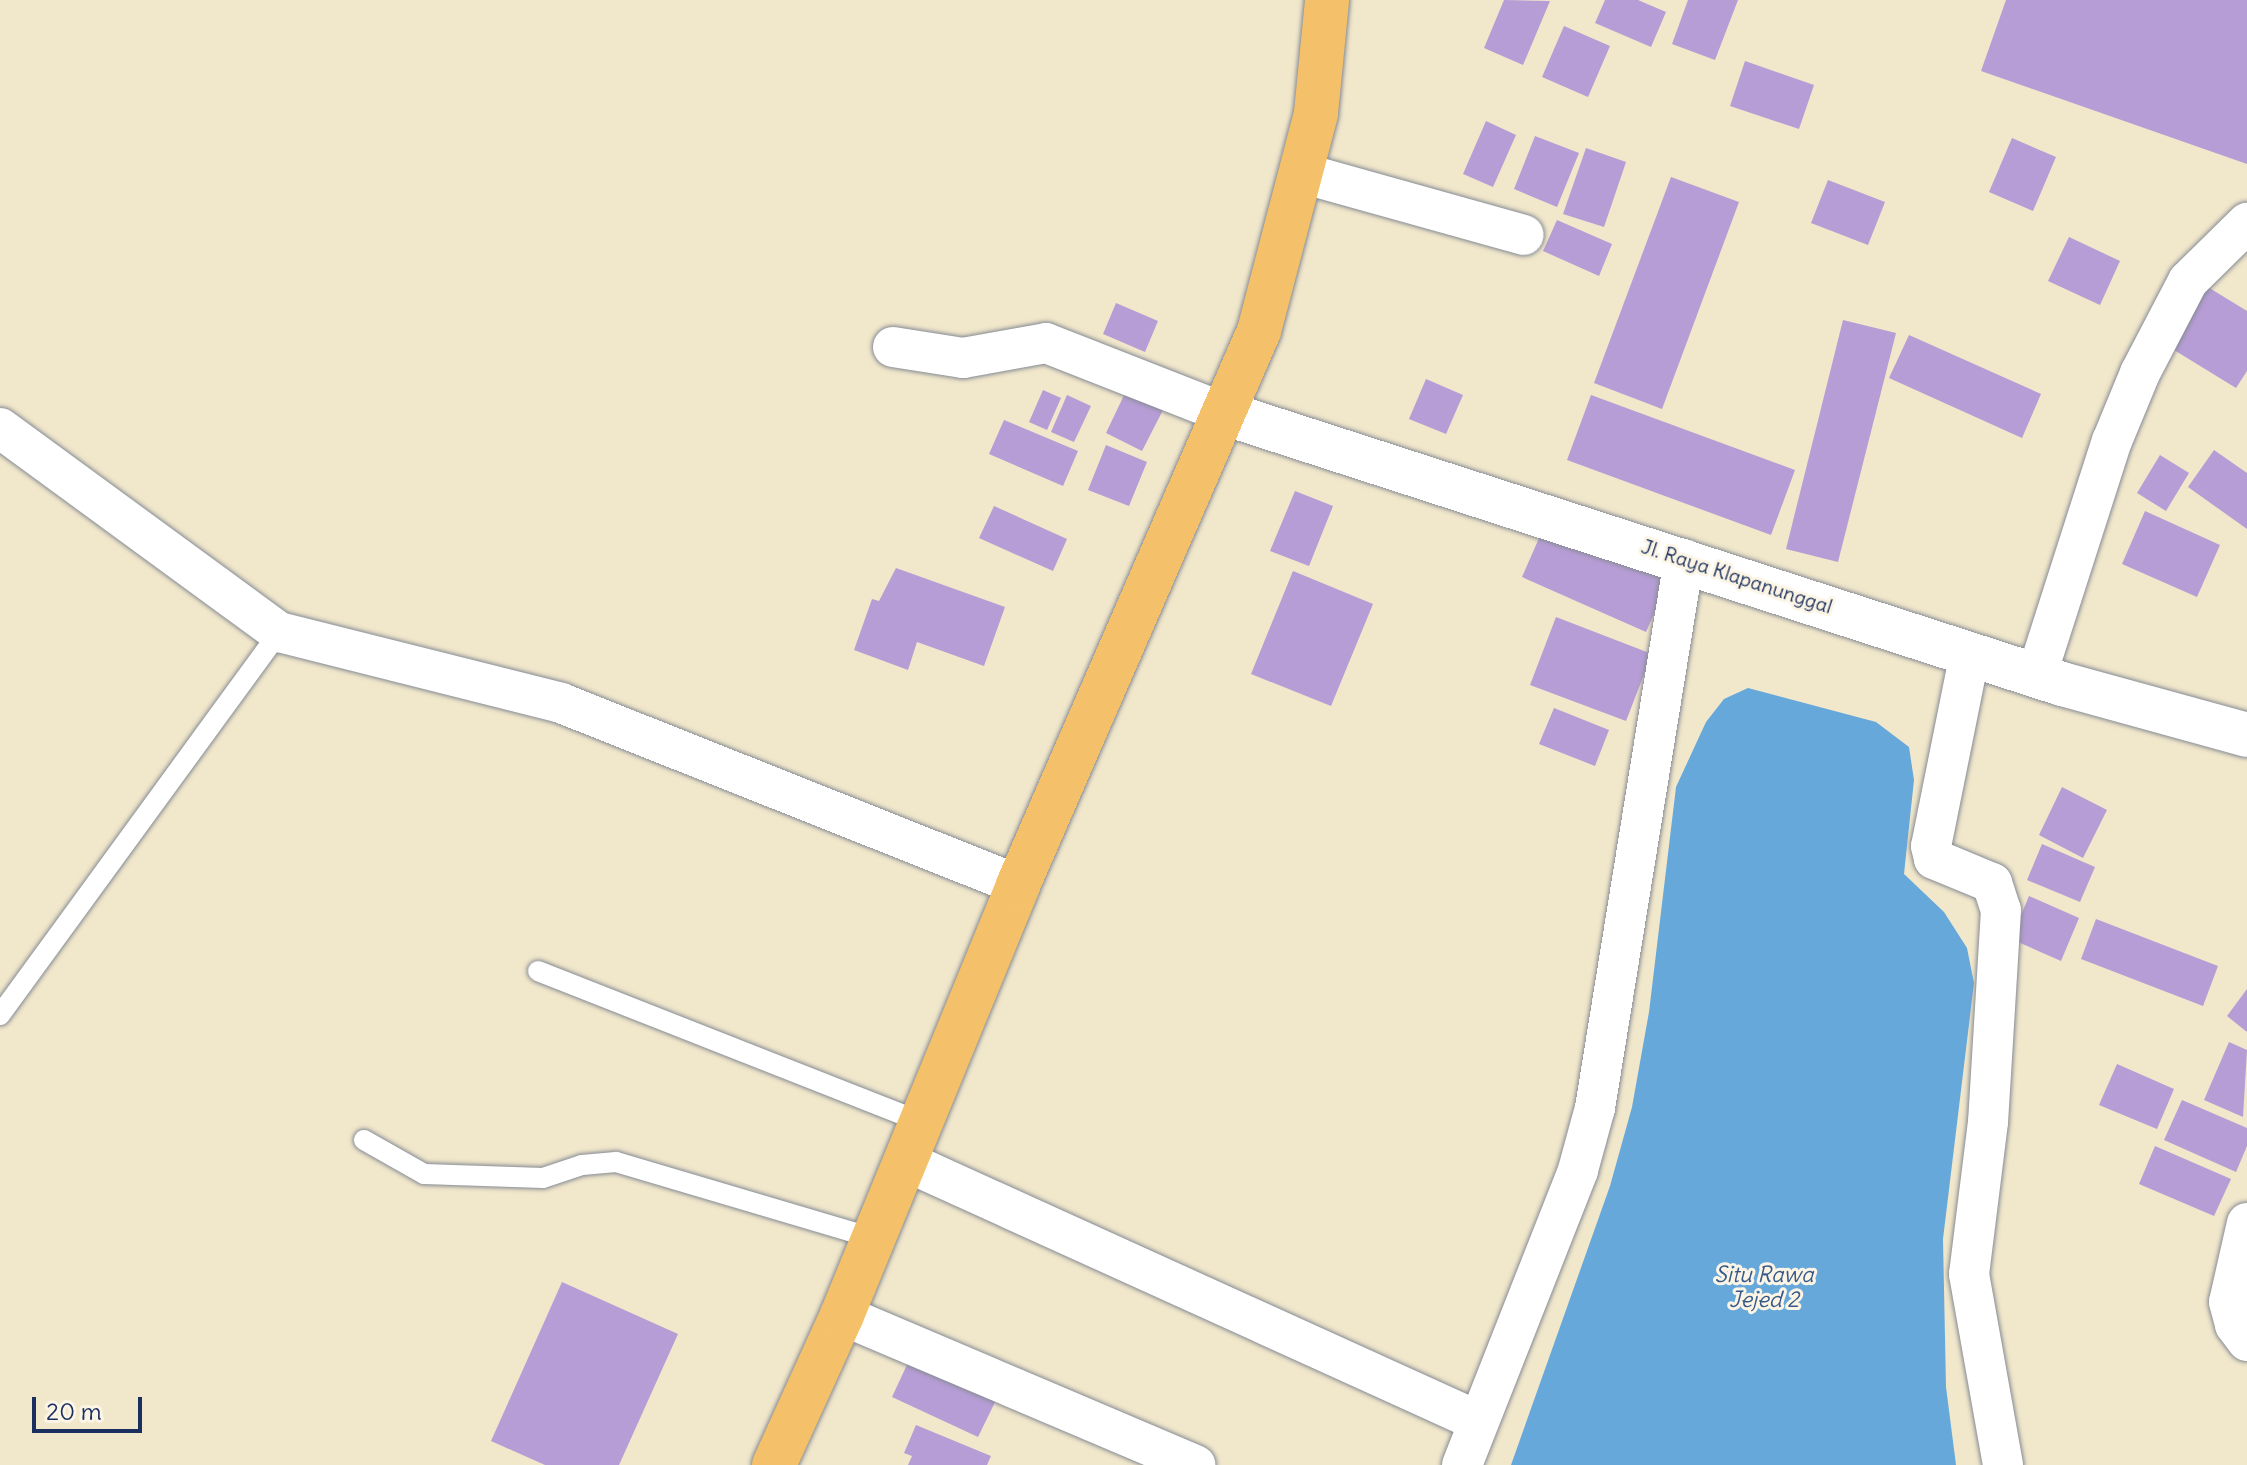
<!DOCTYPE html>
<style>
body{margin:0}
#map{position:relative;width:2247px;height:1465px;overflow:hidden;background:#f1e7cb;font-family:Delius,sans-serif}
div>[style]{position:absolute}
.water>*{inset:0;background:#67a8db}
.building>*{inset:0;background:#b69dd5}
.roads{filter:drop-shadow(0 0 2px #868b94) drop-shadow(0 0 2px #868b94)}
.service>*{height:20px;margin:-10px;padding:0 10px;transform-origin:10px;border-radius:10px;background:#fff}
.minor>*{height:40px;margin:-20px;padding:0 20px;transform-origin:20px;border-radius:20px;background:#fff}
.tertiary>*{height:44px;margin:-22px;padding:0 22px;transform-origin:22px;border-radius:22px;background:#fff}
.primary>*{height:44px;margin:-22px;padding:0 22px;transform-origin:22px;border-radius:22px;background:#f4c16a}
span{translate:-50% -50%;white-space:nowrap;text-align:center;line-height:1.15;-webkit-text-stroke:6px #fcf5e5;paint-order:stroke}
.street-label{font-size:20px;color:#1b2f5e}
.water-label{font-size:22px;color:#36598a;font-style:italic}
.scale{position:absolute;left:32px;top:1397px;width:110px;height:36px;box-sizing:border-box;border:4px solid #1b2f5e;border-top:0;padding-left:10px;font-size:24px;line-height:28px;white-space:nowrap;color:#1b2f5e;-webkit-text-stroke:6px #fcf5e5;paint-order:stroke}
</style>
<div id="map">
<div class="water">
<i style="clip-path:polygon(1748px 688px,1876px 722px,1909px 747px,1914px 780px,1904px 874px,1944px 912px,1967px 948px,1974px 983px,1943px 1239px,1946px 1387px,1956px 1465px,1511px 1465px,1610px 1186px,1632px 1107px,1649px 1012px,1676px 787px,1706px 722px,1724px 699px)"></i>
</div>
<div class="building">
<i style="clip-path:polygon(1504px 0,1550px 1px,1523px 65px,1484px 48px)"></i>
<i style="clip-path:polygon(1605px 0,1638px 0,1666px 12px,1651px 47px,1595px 23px)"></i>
<i style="clip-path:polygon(1688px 0,1738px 0,1715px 60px,1672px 44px)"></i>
<i style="clip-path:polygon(2006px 0,2247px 0,2247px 164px,1981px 71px)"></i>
<i style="clip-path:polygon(1564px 26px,1610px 46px,1588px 97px,1542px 77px)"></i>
<i style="clip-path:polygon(1745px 61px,1814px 85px,1799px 129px,1730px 106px)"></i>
<i style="clip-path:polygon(1486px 121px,1516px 135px,1493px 187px,1463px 174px)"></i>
<i style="clip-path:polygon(1535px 136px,1579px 153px,1557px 207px,1514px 189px)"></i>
<i style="clip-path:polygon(2012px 138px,2056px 157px,2033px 211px,1989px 192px)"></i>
<i style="clip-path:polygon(1586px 148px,1626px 162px,1604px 227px,1563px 214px)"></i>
<i style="clip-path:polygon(1671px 177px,1739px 202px,1662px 409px,1594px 383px)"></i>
<i style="clip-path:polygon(1828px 180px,1885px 202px,1868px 245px,1811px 223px)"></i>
<i style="clip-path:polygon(1557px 220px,1612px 244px,1599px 276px,1543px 251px)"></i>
<i style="clip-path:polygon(2069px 237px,2120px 261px,2100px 305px,2048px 281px)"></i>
<i style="clip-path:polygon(2198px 281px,2247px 311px,2247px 371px,2236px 388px,2161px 342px)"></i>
<i style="clip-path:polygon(1116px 303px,1158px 321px,1145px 352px,1103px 334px)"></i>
<i style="clip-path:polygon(1843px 320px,1896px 333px,1838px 562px,1786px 549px)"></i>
<i style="clip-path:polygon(1909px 335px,2041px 394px,2022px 438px,1889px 378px)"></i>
<i style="clip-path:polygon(1426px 379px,1463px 395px,1446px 434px,1409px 419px)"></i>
<i style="clip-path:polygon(1043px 390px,1061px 398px,1047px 430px,1029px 422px)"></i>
<i style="clip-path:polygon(1126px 391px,1163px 410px,1142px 451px,1106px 433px)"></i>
<i style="clip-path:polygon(1067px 395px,1091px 406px,1074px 442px,1051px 432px)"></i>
<i style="clip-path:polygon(1591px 395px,1795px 470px,1771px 535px,1567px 460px)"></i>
<i style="clip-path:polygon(1004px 420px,1078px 451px,1063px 486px,989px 454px)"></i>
<i style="clip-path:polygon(1106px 445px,1147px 462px,1129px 506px,1088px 490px)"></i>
<i style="clip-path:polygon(2214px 450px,2247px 473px,2247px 529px,2188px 487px)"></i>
<i style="clip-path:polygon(2160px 455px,2189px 473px,2166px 511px,2137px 493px)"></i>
<i style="clip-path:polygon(1295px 491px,1333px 506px,1309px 566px,1270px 551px)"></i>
<i style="clip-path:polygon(994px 506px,1067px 539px,1053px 571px,979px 538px)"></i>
<i style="clip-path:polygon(2145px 511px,2220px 545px,2197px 597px,2122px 564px)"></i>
<i style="clip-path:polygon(1546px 522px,1670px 577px,1646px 632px,1522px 577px)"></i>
<i style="clip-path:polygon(896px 568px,1005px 607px,984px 666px,917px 642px,908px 670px,854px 650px,872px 599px,879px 601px)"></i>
<i style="clip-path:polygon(1293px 571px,1373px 604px,1331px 706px,1251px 674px)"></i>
<i style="clip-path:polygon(1556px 617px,1652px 654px,1626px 721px,1530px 685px)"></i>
<i style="clip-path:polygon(1554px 708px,1609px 730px,1595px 766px,1539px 744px)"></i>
<i style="clip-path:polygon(2062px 787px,2107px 810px,2083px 858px,2039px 835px)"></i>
<i style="clip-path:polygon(2042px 844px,2095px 867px,2080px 902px,2027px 880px)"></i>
<i style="clip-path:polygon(2029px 896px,2079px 918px,2061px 961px,2011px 939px)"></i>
<i style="clip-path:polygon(2096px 919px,2218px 966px,2203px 1006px,2081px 959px)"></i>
<i style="clip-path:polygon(2247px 989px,2247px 1032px,2227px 1016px)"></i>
<i style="clip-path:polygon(2229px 1042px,2247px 1050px,2243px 1117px,2204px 1100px)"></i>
<i style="clip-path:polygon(2117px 1064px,2174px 1089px,2157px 1129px,2099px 1105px)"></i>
<i style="clip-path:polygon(2182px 1100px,2247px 1128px,2247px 1146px,2236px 1172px,2164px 1140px)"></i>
<i style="clip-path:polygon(2155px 1146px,2231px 1179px,2214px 1216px,2139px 1184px)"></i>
<i style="clip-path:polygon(562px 1282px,678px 1334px,619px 1465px,545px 1465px,491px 1441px)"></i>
<i style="clip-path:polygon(912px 1354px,999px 1394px,978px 1437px,892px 1397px)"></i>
<i style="clip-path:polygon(916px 1425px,991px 1456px,987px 1465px,908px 1465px,912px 1456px,904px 1453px)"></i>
</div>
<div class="roads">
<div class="service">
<i style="left:538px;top:971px;width:412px;rotate:21.5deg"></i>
<i style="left:0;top:1015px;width:474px;rotate:-53.9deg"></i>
<i style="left:364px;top:1140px;width:69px;rotate:29.5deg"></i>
<i style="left:424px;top:1174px;width:119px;rotate:1.9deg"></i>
<i style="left:543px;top:1178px;width:41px;rotate:-18.4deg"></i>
<i style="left:582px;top:1165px;width:34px;rotate:-5deg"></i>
<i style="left:616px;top:1162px;width:267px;rotate:16.5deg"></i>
</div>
<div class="minor">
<i style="left:1302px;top:173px;width:230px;rotate:15.6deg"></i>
<i style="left:893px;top:347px;width:71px;rotate:8.9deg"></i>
<i style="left:963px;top:358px;width:84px;rotate:-10.2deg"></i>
<i style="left:1046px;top:343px;width:194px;rotate:21.4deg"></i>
<i style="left:0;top:428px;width:346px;rotate:36.2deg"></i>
<i style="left:279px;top:632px;width:291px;rotate:14.1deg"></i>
<i style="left:561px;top:703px;width:492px;rotate:21.7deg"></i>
<i style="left:1970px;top:653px;width:197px;rotate:101.4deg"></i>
<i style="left:1931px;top:846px;width:13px;rotate:77deg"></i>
<i style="left:1934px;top:859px;width:63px;rotate:22.5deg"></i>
<i style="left:1992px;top:883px;width:28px;rotate:72deg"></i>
<i style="left:2001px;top:910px;width:212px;rotate:93.5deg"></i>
<i style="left:1988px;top:1122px;width:153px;rotate:97.1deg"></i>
<i style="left:1969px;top:1274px;width:194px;rotate:79.9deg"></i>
<i style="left:2037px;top:674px;width:245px;rotate:-72.2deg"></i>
<i style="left:2112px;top:441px;width:74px;rotate:-67.6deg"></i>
<i style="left:2140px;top:373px;width:104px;rotate:-62.4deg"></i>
<i style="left:2188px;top:281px;width:83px;rotate:-44.5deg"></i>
<i style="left:905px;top:1161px;width:629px;rotate:24.41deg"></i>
<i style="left:2247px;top:1223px;width:81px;rotate:102.8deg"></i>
<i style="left:2229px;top:1302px;width:24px;rotate:75deg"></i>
<i style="left:2235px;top:1325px;width:20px;rotate:53deg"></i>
<i style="left:842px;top:1315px;width:384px;rotate:23deg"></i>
<i style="left:1462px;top:1465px;width:317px;rotate:-68.5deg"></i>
<i style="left:1578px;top:1170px;width:64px;rotate:-74.7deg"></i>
<i style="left:1595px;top:1108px;width:556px;rotate:-80.79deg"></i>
</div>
<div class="tertiary">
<i style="left:1227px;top:414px;width:878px;rotate:17.92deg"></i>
<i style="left:2062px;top:684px;width:192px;rotate:15.4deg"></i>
</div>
<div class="primary">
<i style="left:774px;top:1465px;width:165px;rotate:-65.6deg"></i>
<i style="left:842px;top:1315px;width:465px;rotate:-67.7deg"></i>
<i style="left:1018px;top:885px;width:604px;rotate:-66.49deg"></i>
<i style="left:1259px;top:331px;width:225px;rotate:-75.3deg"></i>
<i style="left:1316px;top:113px;width:114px;rotate:-84.4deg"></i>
</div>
</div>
<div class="street-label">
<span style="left:1737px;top:576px;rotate:18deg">Jl. Raya Klapanunggal</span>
</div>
<div class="water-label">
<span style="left:1764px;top:1287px">Situ Rawa<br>Jejed 2</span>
</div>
<div class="scale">20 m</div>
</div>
